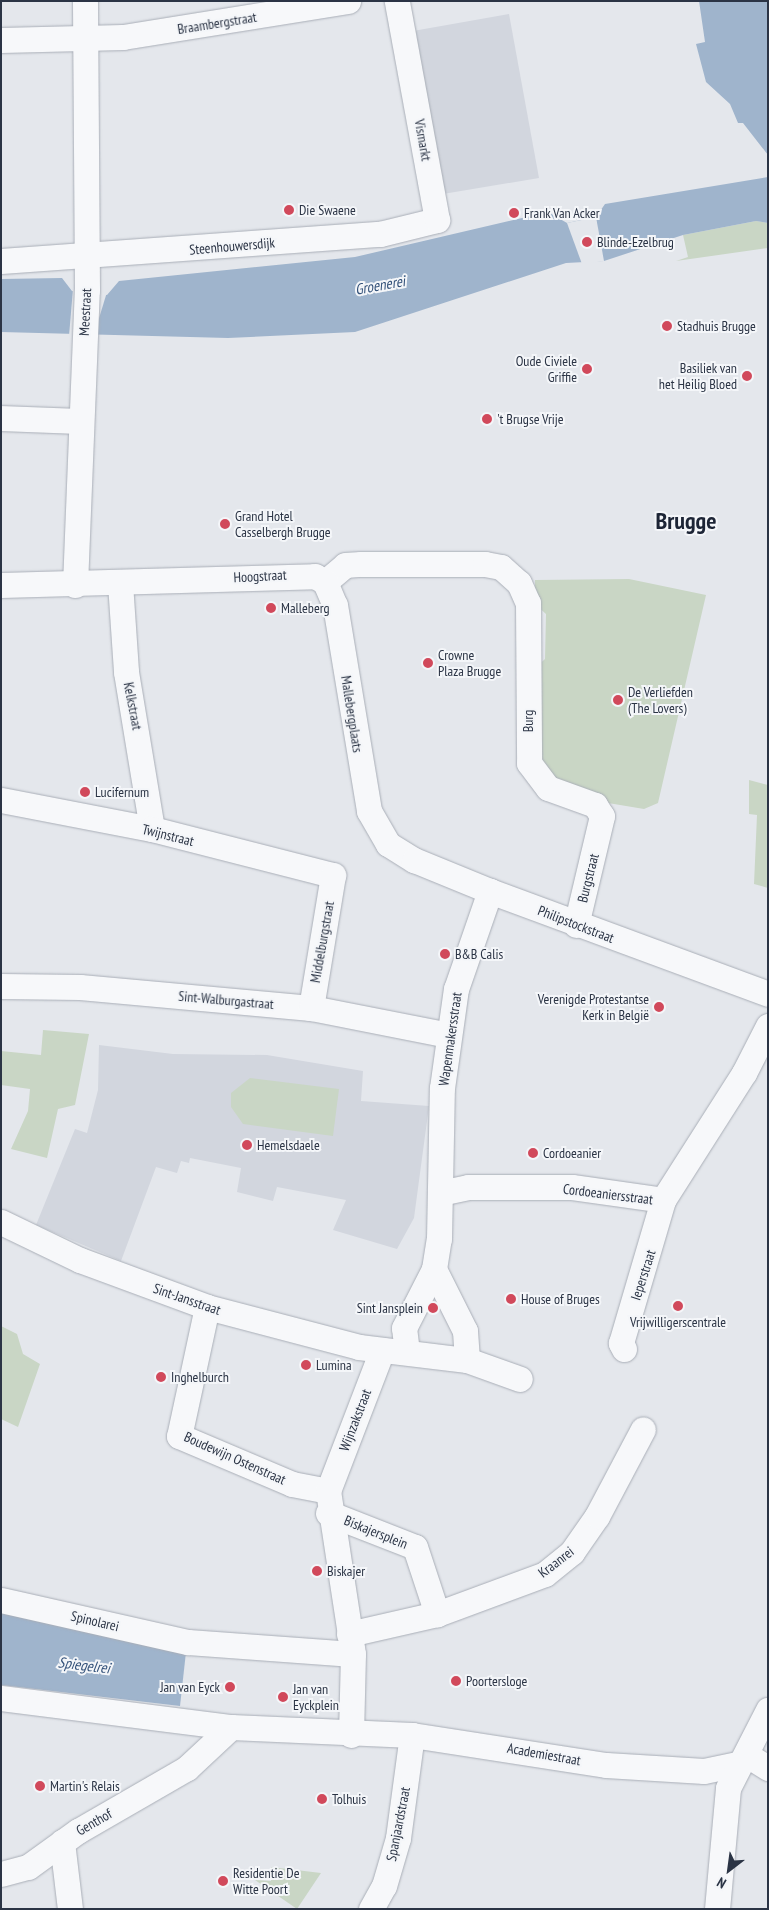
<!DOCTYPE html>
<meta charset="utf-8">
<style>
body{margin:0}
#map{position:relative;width:769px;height:1910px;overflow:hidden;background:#e4e7ec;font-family:"PT Sans Narrow",sans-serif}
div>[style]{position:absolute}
.built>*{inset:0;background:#d2d6de}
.green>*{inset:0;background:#c9d6c5}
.water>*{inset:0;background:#9fb4cc}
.pier>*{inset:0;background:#e4e7ec}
.roads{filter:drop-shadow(0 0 1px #a9aeb7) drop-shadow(0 0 1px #a9aeb7)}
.street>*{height:25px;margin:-12.5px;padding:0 12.5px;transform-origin:12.5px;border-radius:12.5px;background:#f7f8fa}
.dots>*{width:14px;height:14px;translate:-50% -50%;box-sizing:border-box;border:2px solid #f4f6f9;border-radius:50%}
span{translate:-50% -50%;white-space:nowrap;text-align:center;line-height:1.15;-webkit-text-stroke:4px #f4f6f9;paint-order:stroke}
.street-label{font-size:14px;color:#2b3445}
.poi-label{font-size:14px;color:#2b3445}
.left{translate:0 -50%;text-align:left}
.right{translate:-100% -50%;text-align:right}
.water-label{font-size:15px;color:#34527a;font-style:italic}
.town-label{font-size:24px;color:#1d2536;font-weight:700}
.frame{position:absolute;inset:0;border:2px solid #2b3445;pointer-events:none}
.north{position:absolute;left:704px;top:1845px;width:50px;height:50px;-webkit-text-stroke:4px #f4f6f9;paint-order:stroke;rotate:210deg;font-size:14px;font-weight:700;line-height:20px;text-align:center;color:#2b3445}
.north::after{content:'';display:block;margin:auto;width:18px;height:22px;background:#2b3445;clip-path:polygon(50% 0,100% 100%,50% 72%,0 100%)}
</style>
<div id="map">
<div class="built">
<i style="clip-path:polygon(509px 14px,539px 178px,443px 194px,413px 31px)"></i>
<i style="clip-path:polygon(99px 1045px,173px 1054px,267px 1055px,363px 1071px,361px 1101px,429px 1106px,414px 1218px,397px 1249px,333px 1230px,346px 1200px,277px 1187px,273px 1201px,237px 1192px,241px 1168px,190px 1158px,189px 1163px,181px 1161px,177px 1173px,156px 1167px,121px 1261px,36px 1225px,75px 1129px,87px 1133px,98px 1090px)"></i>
</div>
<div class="green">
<i style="clip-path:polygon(756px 221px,768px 223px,768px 248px,676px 261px,688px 257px,683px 235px)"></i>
<i style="clip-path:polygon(629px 579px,706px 595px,658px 803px,644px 809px,602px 802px,554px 778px,535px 753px,534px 669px,545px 659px,546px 614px,535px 604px,535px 580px)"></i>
<i style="clip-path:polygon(749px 780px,768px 785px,768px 888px,754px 884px,757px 815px,749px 814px)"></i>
<i style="clip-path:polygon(43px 1030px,89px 1034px,75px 1105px,58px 1109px,47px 1158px,11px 1149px,28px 1111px,30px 1089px,1px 1085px,1px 1051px,41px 1055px)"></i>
<i style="clip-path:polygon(250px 1078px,339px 1089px,333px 1136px,243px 1124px,231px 1107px,231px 1093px)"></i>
<i style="clip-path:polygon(1px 1326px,17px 1334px,23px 1354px,40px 1364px,18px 1427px,1px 1419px)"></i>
<i style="clip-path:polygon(271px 1867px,321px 1873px,297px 1909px,255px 1880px,271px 1881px)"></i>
</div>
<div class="water">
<i style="clip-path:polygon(699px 1px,768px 1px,768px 155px,743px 123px,738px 123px,730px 104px,706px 82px,696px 44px,705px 42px)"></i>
<i style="clip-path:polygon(768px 177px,768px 223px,756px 221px,683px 235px,604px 261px,566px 263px,355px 332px,228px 338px,1px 332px,1px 279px,62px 278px,72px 291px,107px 295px,119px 281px,355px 257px,548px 212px,567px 223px,596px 217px,605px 204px)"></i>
<i style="clip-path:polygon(1px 1611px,186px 1652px,180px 1706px,1px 1685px)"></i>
</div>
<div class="pier">
<i style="clip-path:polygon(596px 217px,604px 261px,582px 264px,567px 223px)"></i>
<i style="clip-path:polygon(73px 289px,107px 292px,93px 338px,69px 336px)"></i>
</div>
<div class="roads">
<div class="street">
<i style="left:1px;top:40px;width:122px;rotate:-1.4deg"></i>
<i style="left:123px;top:37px;width:228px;rotate:-9.1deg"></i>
<i style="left:1px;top:261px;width:380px;rotate:-4.1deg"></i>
<i style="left:380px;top:234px;width:59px;rotate:-13.8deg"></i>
<i style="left:437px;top:220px;width:223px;rotate:-100.4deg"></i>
<i style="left:1px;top:418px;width:79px;rotate:2.2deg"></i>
<i style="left:325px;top:582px;width:26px;rotate:-40deg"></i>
<i style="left:345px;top:565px;width:16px;rotate:-4deg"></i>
<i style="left:361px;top:564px;width:124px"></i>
<i style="left:485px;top:564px;width:16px;rotate:11deg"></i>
<i style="left:501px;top:567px;width:24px;rotate:42deg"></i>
<i style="left:519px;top:583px;width:22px;rotate:66deg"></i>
<i style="left:528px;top:603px;width:160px;rotate:89.6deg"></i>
<i style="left:529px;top:763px;width:31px;rotate:53deg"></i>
<i style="left:548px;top:788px;width:50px;rotate:19.9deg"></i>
<i style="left:595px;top:805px;width:13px;rotate:58deg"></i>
<i style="left:602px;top:816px;width:112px;rotate:103.4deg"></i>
<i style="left:120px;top:583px;width:89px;rotate:86.1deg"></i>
<i style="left:126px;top:672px;width:159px;rotate:80.6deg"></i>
<i style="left:1px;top:585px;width:314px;rotate:-1.6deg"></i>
<i style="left:315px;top:576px;width:12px;rotate:31deg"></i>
<i style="left:325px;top:582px;width:25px;rotate:67deg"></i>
<i style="left:335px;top:605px;width:209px;rotate:80.6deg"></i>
<i style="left:369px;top:811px;width:38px;rotate:60deg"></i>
<i style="left:388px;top:844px;width:31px;rotate:32deg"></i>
<i style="left:414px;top:860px;width:82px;rotate:22.2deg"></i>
<i style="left:490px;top:891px;width:296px;rotate:20.3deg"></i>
<i style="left:75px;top:585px;width:295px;rotate:-87.7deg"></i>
<i style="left:87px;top:290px;width:289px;rotate:-90.4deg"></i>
<i style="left:1px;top:800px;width:154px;rotate:10.9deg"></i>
<i style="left:152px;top:829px;width:187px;rotate:14.3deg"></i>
<i style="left:333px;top:875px;width:135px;rotate:99.4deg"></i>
<i style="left:1px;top:986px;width:79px;rotate:0.7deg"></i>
<i style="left:80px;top:987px;width:232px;rotate:5.2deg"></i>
<i style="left:311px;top:1008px;width:140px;rotate:11.1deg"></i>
<i style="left:440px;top:1193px;width:29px;rotate:-12deg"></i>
<i style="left:468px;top:1187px;width:104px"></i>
<i style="left:572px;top:1187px;width:92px;rotate:8.1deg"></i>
<i style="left:663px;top:1200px;width:151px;rotate:-57.5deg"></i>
<i style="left:744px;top:1073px;width:53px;rotate:-62.9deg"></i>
<i style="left:1px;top:1222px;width:88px;rotate:25.7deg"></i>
<i style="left:80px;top:1260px;width:135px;rotate:20.3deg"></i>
<i style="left:207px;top:1307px;width:157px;rotate:14.7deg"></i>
<i style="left:359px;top:1347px;width:109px;rotate:6.9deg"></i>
<i style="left:467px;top:1360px;width:56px;rotate:19.7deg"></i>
<i style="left:434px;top:1269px;width:69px;rotate:63.4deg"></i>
<i style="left:465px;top:1331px;width:29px;rotate:86deg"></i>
<i style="left:207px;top:1307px;width:132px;rotate:102.2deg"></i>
<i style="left:179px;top:1436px;width:123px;rotate:23deg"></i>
<i style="left:292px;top:1484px;width:37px;rotate:11deg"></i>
<i style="left:624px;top:1349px;width:7px;rotate:-117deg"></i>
<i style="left:621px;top:1343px;width:149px;rotate:-73.6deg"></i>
<i style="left:407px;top:1352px;width:24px;rotate:-97deg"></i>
<i style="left:404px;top:1328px;width:66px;rotate:-63deg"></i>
<i style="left:434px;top:1269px;width:30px;rotate:-81deg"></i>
<i style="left:439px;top:1239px;width:151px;rotate:-88.9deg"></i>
<i style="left:442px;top:1088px;width:100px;rotate:-82deg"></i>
<i style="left:456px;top:989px;width:104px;rotate:-70.9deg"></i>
<i style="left:328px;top:1513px;width:93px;rotate:21.3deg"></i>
<i style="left:415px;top:1547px;width:71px;rotate:71.8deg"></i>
<i style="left:1px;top:1600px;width:192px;rotate:12.7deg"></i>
<i style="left:188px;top:1642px;width:165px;rotate:4.2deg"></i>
<i style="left:349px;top:1634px;width:90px;rotate:-12.8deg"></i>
<i style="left:437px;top:1614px;width:115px;rotate:-20.3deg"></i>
<i style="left:545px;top:1574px;width:35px;rotate:-39deg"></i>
<i style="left:572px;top:1552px;width:44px;rotate:-55.2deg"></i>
<i style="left:597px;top:1516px;width:98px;rotate:-62.1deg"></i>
<i style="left:1px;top:1698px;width:232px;rotate:7.2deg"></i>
<i style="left:231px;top:1727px;width:181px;rotate:2.5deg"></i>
<i style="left:412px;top:1735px;width:196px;rotate:8.8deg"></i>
<i style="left:606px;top:1765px;width:98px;rotate:3.5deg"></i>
<i style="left:704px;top:1771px;width:34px;rotate:-12deg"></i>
<i style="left:351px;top:1735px;width:81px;rotate:-88.6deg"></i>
<i style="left:353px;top:1654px;width:165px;rotate:-98.7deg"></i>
<i style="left:328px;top:1491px;width:151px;rotate:-69deg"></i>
<i style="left:747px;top:1755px;width:25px;rotate:32deg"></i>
<i style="left:62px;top:1842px;width:67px;rotate:83.2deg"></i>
<i style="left:1px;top:1874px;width:28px;rotate:-15deg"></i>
<i style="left:28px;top:1867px;width:62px;rotate:-35.8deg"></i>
<i style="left:78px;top:1831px;width:126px;rotate:-30deg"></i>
<i style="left:187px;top:1768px;width:60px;rotate:-43deg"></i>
<i style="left:371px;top:1909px;width:26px;rotate:-61deg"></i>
<i style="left:384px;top:1886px;width:50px;rotate:-73.7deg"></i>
<i style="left:398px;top:1838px;width:104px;rotate:-82.3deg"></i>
<i style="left:717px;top:1909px;width:121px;rotate:-84.8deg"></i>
<i style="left:728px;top:1788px;width:88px;rotate:-62.9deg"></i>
</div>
</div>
<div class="dots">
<i style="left:289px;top:210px;background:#d1495b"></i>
<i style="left:514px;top:213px;background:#d1495b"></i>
<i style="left:587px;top:242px;background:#d1495b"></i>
<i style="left:667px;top:326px;background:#d1495b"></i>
<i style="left:587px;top:369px;background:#d1495b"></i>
<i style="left:747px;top:376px;background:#d1495b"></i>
<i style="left:487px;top:419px;background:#d1495b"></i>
<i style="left:225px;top:524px;background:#d1495b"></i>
<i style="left:271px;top:608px;background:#d1495b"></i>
<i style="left:428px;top:663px;background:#d1495b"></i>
<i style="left:618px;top:700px;background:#d1495b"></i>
<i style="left:85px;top:792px;background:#d1495b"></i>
<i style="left:445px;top:954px;background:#d1495b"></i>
<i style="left:659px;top:1007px;background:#d1495b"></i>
<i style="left:247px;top:1145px;background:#d1495b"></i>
<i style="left:533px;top:1153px;background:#d1495b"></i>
<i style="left:511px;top:1299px;background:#d1495b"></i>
<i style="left:678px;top:1306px;background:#d1495b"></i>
<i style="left:433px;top:1308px;background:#d1495b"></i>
<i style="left:306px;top:1365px;background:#d1495b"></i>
<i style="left:161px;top:1377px;background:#d1495b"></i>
<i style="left:317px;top:1571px;background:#d1495b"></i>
<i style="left:456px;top:1681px;background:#d1495b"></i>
<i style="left:230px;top:1687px;background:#d1495b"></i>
<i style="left:283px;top:1697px;background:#d1495b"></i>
<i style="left:40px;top:1786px;background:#d1495b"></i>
<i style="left:322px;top:1799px;background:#d1495b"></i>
<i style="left:223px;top:1881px;background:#d1495b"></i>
</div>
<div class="street-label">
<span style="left:217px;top:23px;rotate:-9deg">Braambergstraat</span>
<span style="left:423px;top:140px;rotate:80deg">Vismarkt</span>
<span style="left:232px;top:246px;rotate:-5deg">Steenhouwersdijk</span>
<span style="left:85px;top:312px;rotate:-87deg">Meestraat</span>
<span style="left:260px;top:576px;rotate:-3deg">Hoogstraat</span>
<span style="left:133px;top:706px;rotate:79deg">Kelkstraat</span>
<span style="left:352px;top:714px;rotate:81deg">Mallebergplaats</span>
<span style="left:528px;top:721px;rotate:-90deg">Burg</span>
<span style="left:168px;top:835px;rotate:14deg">Twijnstraat</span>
<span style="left:588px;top:878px;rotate:-76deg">Burgstraat</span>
<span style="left:576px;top:924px;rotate:21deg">Philipstockstraat</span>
<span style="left:322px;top:942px;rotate:-80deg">Middelburgstraat</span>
<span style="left:226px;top:1000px;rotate:5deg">Sint-Walburgastraat</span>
<span style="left:450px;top:1039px;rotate:-82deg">Wapenmakersstraat</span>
<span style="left:608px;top:1194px;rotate:7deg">Cordoeaniersstraat</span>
<span style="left:643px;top:1275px;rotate:-72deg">Ieperstraat</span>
<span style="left:187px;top:1299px;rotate:19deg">Sint-Jansstraat</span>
<span style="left:355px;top:1420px;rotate:-69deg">Wijnzakstraat</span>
<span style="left:235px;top:1458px;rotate:24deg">Boudewijn Ostenstraat</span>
<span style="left:376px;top:1532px;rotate:22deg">Biskajersplein</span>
<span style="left:556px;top:1562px;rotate:-38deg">Kraanrei</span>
<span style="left:95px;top:1621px;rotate:13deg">Spinolarei</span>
<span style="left:544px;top:1754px;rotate:10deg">Academiestraat</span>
<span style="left:94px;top:1822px;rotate:-30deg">Genthof</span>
<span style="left:398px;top:1824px;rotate:-79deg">Spanjaardstraat</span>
</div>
<div class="poi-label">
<span class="left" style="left:299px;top:210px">Die Swaene</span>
<span class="left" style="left:524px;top:213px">Frank Van Acker</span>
<span class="left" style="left:597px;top:242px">Blinde-Ezelbrug</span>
<span class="left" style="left:677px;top:326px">Stadhuis Brugge</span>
<span class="right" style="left:577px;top:369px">Oude Civiele<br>Griffie</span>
<span class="right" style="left:737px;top:376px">Basiliek van<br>het Heilig Bloed</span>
<span class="left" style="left:497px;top:419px">'t Brugse Vrije</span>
<span class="left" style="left:235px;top:524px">Grand Hotel<br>Casselbergh Brugge</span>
<span class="left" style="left:281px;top:608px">Malleberg</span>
<span class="left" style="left:438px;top:663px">Crowne<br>Plaza Brugge</span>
<span class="left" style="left:628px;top:700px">De Verliefden<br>(The Lovers)</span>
<span class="left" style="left:95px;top:792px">Lucifernum</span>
<span class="left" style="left:455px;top:954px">B&amp;B Calis</span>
<span class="right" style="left:649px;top:1007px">Verenigde Protestantse<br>Kerk in België</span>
<span class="left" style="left:257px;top:1145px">Hemelsdaele</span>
<span class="left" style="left:543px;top:1153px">Cordoeanier</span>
<span class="left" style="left:521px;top:1299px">House of Bruges</span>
<span class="right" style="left:423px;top:1308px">Sint Jansplein</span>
<span style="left:678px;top:1322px">Vrijwilligerscentrale</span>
<span class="left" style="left:316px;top:1365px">Lumina</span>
<span class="left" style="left:171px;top:1377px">Inghelburch</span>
<span class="left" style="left:327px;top:1571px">Biskajer</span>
<span class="left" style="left:466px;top:1681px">Poortersloge</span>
<span class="right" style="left:220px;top:1687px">Jan van Eyck</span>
<span class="left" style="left:293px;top:1697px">Jan van<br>Eyckplein</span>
<span class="left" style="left:50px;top:1786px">Martin's Relais</span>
<span class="left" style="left:332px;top:1799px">Tolhuis</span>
<span class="left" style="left:233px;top:1881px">Residentie De<br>Witte Poort</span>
</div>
<div class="water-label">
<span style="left:380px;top:285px;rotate:-10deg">Groenerei</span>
<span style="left:84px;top:1665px;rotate:7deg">Spiegelrei</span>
</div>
<div class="town-label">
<span style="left:686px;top:521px">Brugge</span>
</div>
<div class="frame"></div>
<div class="north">N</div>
</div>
